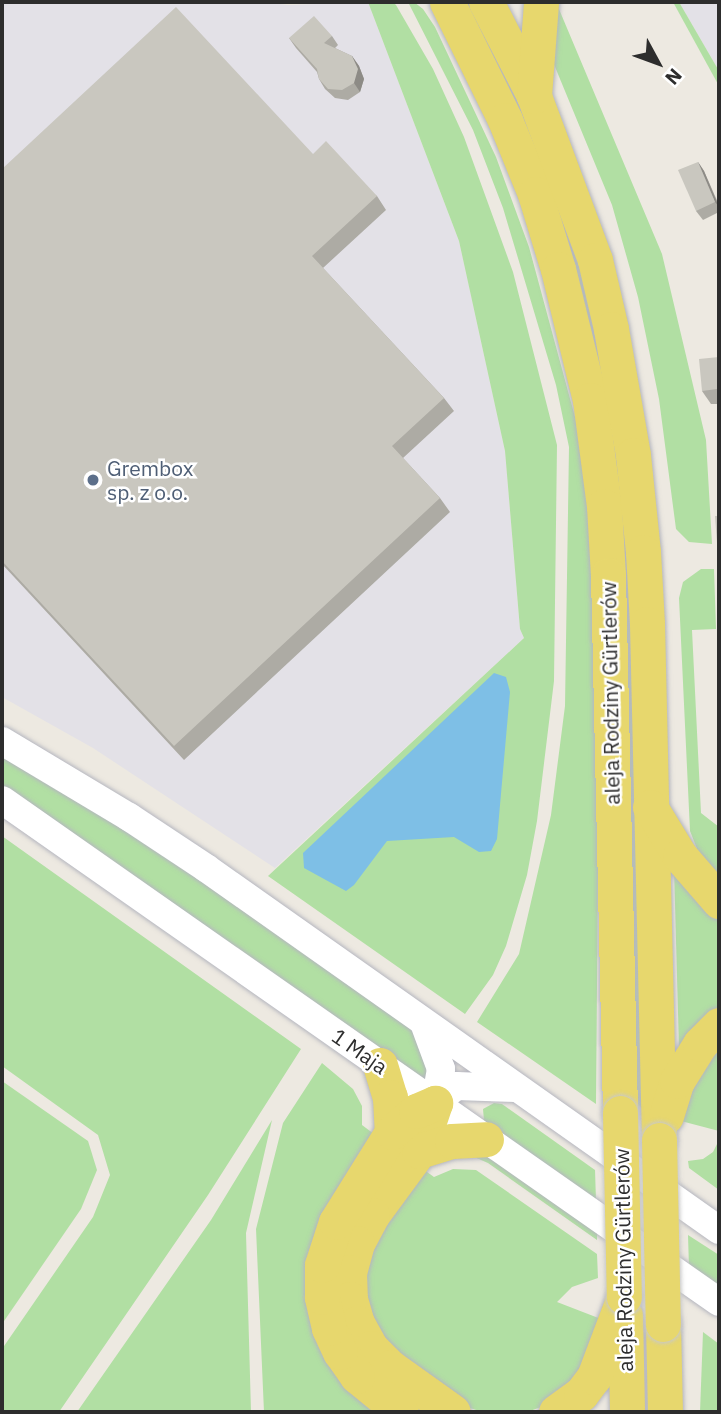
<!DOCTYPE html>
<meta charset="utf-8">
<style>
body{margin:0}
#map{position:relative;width:721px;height:1414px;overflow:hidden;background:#ede9e1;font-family:"IBM Plex Sans",sans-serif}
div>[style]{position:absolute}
.industrial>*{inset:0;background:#e3e1e7}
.green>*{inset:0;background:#b1dfa3}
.water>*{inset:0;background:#7ebfe6}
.roads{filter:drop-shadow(0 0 2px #b5b6bf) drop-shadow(0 0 2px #b5b6bf)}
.minor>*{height:28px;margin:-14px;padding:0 14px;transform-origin:14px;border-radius:14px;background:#fff}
.major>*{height:35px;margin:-17.5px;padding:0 17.5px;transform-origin:17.5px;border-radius:17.5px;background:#e7d76d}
.bridges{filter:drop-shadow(0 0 2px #c8c8c8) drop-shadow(0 0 2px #c8c8c8)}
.major-bridge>*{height:35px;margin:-17.5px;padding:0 17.5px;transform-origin:17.5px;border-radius:17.5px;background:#e7d76d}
.wall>*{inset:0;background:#adaba4}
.shaded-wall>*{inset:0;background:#8d8b86}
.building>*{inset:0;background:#c9c7bf}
.dots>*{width:19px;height:19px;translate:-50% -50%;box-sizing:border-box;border:4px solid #fff;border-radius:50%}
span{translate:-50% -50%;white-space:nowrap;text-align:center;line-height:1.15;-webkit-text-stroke:5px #fff;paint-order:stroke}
.service-label{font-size:21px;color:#4e5e75}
.left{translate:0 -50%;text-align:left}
.street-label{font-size:21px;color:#2d2d2d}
.frame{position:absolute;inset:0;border:4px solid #2d2d2d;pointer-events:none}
.north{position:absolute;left:623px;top:28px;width:70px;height:70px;-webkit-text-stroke:5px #fff;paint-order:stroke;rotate:131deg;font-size:19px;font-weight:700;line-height:28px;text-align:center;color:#2d2d2d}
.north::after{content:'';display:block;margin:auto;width:24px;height:32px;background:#2d2d2d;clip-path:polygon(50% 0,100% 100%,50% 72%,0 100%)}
</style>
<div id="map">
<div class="industrial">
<i style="clip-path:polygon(2px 2px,264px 2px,288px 5px,368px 2px,459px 241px,505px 451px,520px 629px,524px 638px,275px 868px,93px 748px,2px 697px)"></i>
<i style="clip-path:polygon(679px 2px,719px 2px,719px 71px)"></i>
</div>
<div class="green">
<i style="clip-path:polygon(368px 2px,393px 2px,396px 5px,433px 69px,464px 137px,513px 272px,557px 445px,554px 681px,537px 821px,527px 875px,506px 946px,493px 975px,465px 1014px,268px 876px,524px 638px,520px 629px,505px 451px,459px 241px)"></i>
<i style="clip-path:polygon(408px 2px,414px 2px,423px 9px,435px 27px,496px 157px,529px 247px,588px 465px,599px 756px,596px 1104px,477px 1022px,519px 954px,551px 815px,565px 706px,569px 447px,556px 385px,503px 208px,473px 130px)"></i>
<i style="clip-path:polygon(460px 2px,473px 2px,505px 62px,589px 290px,625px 483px,646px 1111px,634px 1102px,615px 505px)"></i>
<i style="clip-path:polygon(556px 2px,662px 254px,706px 440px,712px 544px,689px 542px,676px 529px,659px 399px,638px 297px,612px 205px,553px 62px)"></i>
<i style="clip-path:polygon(673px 2px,679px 2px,719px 71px,719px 86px)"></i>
<i style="clip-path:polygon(701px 569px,714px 569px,716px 629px,692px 630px,701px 813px,719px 827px,719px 887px,703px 864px,690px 831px,679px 598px,683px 582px)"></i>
<i style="clip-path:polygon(2px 755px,128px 829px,411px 1028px,418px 1036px,432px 1085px,2px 787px)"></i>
<i style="clip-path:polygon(2px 836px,301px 1049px,208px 1195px,59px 1412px,2px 1412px,2px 1349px,93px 1217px,110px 1175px,98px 1135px,2px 1066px)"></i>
<i style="clip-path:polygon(674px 869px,719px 916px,719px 1015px,679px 1048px)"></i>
<i style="clip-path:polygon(719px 1041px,719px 1131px,681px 1121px,686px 1099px)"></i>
<i style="clip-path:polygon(322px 1063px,353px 1089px,362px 1106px,362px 1125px,378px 1137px,339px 1195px,382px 1412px,264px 1412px,256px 1229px,283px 1123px)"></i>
<i style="clip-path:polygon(2px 1081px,88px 1141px,97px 1170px,81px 1209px,2px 1324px)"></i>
<i style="clip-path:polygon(494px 1103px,502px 1104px,595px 1170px,596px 1202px,484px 1121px,483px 1109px)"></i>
<i style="clip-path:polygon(272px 1120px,246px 1233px,251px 1412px,77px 1412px,211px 1220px)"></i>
<i style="clip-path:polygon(719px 1140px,719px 1190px,689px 1168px,688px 1161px,703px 1159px,713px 1152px)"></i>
<i style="clip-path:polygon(474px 1151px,492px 1159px,597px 1231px,597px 1240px,488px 1163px,472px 1156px)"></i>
<i style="clip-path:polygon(420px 1167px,434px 1177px,453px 1169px,476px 1170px,597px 1254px,598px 1278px,572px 1287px,557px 1302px,601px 1319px,583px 1371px,544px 1406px,527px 1412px,482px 1412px,464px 1406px,372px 1330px,361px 1265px)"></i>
<i style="clip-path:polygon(688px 1235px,719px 1255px,719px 1287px,689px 1268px)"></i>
<i style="clip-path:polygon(703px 1332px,719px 1344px,719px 1412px,700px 1412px)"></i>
</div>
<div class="water">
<i style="clip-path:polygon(494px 673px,506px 677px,510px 692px,497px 839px,491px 851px,479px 852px,454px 837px,387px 841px,354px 885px,346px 891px,304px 868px,303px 853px)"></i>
</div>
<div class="roads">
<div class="minor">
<i style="left:2px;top:741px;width:148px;rotate:30.9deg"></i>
<i style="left:129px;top:817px;width:92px;rotate:33.5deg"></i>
<i style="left:206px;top:868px;width:628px;rotate:35.21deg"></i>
<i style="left:2px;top:800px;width:875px;rotate:35deg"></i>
<i style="left:424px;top:1023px;width:49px;rotate:69.7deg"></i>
<i style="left:441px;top:1069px;width:35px;rotate:100deg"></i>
<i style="left:435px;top:1103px;width:27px;rotate:-39deg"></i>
<i style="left:456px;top:1086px;width:60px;rotate:1.9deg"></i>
</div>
<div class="major">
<i style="left:447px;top:2px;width:131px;rotate:63.8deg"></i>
<i style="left:505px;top:120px;width:80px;rotate:67.9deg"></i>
<i style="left:535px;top:194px;width:78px;rotate:73deg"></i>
<i style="left:558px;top:269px;width:135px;rotate:76.3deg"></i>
<i style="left:590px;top:400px;width:107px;rotate:82.5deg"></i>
<i style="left:604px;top:506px;width:69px;rotate:86.7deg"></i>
<i style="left:608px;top:575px;width:538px;rotate:88.72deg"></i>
<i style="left:486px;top:2px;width:106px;rotate:62.9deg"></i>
<i style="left:534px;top:96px;width:175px;rotate:69.6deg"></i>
<i style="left:595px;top:260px;width:71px;rotate:76.9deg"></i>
<i style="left:611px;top:329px;width:128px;rotate:80.1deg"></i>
<i style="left:633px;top:455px;width:98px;rotate:84.1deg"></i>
<i style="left:643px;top:552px;width:72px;rotate:86.8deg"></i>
<i style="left:647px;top:624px;width:516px;rotate:88.67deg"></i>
<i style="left:534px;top:96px;width:94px;rotate:-85.7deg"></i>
<i style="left:650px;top:807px;width:57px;rotate:58.5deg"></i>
<i style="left:680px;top:856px;width:60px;rotate:49.1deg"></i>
<i style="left:380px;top:1065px;width:34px;rotate:73deg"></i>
<i style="left:390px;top:1097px;width:35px;rotate:87deg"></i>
<i style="left:435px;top:1103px;width:51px;rotate:108.4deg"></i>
<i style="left:419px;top:1151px;width:79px;rotate:126.3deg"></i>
<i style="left:372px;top:1215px;width:32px;rotate:118deg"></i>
<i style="left:357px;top:1243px;width:30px;rotate:105deg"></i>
<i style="left:349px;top:1272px;width:27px;rotate:88deg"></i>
<i style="left:350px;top:1299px;width:25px;rotate:74deg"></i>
<i style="left:357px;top:1323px;width:29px;rotate:61deg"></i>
<i style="left:371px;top:1348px;width:27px;rotate:45deg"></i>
<i style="left:390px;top:1367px;width:77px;rotate:35.5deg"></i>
<i style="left:666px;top:1116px;width:37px;rotate:-73deg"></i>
<i style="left:677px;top:1081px;width:44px;rotate:-58.1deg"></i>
<i style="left:700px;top:1044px;width:27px;rotate:-45deg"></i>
<i style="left:419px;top:1151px;width:34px;rotate:-17deg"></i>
<i style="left:452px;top:1141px;width:34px;rotate:-3deg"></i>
<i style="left:625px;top:1315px;width:97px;rotate:88.8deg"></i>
<i style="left:663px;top:1324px;width:88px;rotate:88.7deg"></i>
<i style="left:401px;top:1412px;width:57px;rotate:-140.7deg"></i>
<i style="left:357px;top:1376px;width:29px;rotate:-125deg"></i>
<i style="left:340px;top:1352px;width:26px;rotate:-115deg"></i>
<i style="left:329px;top:1328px;width:32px;rotate:-103deg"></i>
<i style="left:322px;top:1297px;width:32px;rotate:-90deg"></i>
<i style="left:322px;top:1265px;width:45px;rotate:-72deg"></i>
<i style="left:336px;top:1222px;width:106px;rotate:-58.1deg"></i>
<i style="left:392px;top:1132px;width:32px;rotate:-41deg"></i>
<i style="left:416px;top:1111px;width:21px;rotate:-23deg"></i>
<i style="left:556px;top:1412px;width:31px;rotate:-36deg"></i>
<i style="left:581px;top:1394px;width:21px;rotate:-53deg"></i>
<i style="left:594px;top:1377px;width:85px;rotate:-69.4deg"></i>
</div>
</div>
<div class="bridges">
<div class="major-bridge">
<i style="left:620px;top:1113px;width:184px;rotate:88.8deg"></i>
<i style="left:659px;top:1140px;width:184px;rotate:88.8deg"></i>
</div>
</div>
<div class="wall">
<i style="clip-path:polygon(332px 36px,338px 45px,335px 48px,352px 56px,359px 66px,364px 79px,360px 92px,348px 100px,335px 98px,325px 89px,319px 79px,317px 72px,296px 48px,289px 38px)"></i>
<i style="clip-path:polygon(313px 154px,377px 196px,386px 210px,323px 268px,444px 398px,454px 411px,403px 458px,440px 498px,450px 512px,184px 760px,2px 564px,2px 169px)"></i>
<i style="clip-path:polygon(698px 162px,704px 171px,719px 205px,719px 212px,703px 220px,696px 211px)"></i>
<i style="clip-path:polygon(719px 357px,718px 404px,711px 404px,702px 391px)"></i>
</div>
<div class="shaded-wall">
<i style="clip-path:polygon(352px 56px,359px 66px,364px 79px,360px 92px,354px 83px)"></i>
<i style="clip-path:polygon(698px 162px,704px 171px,719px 207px,715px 202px)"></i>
</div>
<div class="building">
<i style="clip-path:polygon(176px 7px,313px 154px,326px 141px,377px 196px,312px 256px,444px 398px,392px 446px,440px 498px,174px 746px,2px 561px,2px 169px)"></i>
<i style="clip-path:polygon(314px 16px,332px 36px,324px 43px,352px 56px,358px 69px,354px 83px,342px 90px,328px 89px,319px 79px,317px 69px,289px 38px)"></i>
<i style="clip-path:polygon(698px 162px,715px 202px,696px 211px,678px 170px)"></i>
<i style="clip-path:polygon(719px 357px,719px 417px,717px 389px,702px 391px,699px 359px)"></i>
<i style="clip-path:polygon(715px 516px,719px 516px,719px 556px,718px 556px)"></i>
</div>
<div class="dots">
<i style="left:93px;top:480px;background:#5c6f8a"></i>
</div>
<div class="service-label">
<span class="left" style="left:107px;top:480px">Grembox<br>sp. z o.o.</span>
</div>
<div class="street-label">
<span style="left:610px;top:693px;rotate:-91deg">aleja Rodziny Gürtlerów</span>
<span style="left:360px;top:1051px;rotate:35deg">1 Maja</span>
<span style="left:623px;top:1260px;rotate:-91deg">aleja Rodziny Gürtlerów</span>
</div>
<div class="frame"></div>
<div class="north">N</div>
</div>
